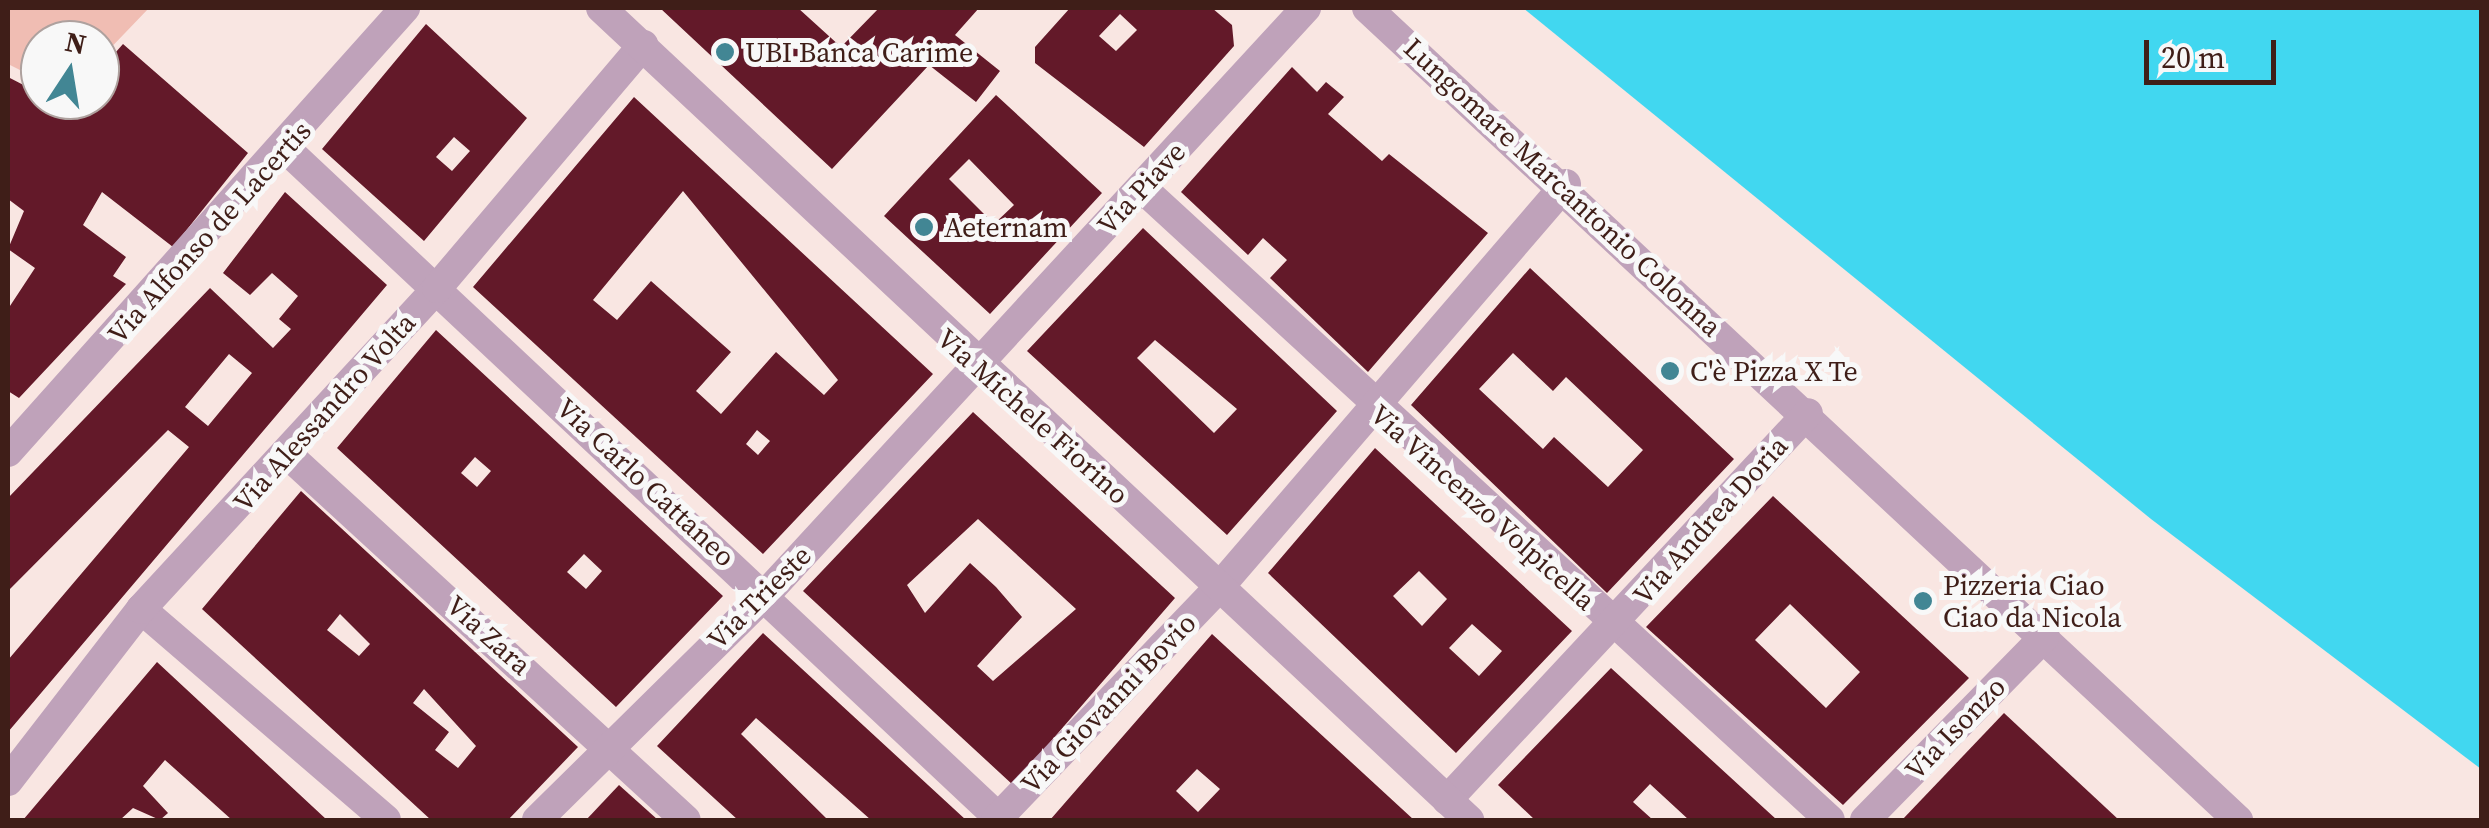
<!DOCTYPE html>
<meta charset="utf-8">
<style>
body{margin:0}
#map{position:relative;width:2489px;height:828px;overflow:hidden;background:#f9e6e2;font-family:"Source Serif 4",serif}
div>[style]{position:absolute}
.green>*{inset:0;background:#f0bdb3}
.water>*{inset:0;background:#41d7f0}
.building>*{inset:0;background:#631929}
.minor>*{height:30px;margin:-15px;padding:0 15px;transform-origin:15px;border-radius:15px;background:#bfa2ba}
.tertiary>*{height:30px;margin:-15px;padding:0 15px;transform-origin:15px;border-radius:15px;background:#bfa2ba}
.dots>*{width:28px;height:28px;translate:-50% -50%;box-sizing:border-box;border:5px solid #f8f8f8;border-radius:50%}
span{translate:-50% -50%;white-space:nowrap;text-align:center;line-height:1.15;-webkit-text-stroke:10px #f8f8f8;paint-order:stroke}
.poi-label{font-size:28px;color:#3f1e18}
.left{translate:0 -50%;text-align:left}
.street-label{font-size:28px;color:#3f1e18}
.frame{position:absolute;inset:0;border:10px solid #3f1e18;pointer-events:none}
.north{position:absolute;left:20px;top:20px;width:100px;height:100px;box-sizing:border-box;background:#f8f8f8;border:2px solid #aea19e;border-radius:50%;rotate:12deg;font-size:28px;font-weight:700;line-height:40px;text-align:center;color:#3f1e18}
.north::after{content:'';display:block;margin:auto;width:35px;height:45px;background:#428694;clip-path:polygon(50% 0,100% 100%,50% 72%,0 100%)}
.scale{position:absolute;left:2144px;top:40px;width:132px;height:45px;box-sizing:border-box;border:5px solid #3f1e18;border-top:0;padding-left:12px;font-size:30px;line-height:35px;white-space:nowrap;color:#3f1e18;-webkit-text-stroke:8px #f8f8f8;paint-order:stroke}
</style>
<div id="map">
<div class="green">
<i style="clip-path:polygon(8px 8px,149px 8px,100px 59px,100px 40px,40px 40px,40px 80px,8px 64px)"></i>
</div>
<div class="water">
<i style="clip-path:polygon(1523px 8px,2481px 8px,2481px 769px,2151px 519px)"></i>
</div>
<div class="building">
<i style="clip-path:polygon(660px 8px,798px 8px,841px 47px,879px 8px,979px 8px,955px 35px,1000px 71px,976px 102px,929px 65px,832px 169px)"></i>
<i style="clip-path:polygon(evenodd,1070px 8px,1212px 8px,1232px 25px,1234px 46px,1144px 147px,1035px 63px,1035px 47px,1070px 8px,1120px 14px,1137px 30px,1116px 51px,1099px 36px,1120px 14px)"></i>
<i style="clip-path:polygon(evenodd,426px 24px,527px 118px,424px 241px,322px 149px,426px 24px,454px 137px,470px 151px,452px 171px,436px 157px,454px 137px)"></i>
<i style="clip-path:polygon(123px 44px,248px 153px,173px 247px,102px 192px,83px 225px,126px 257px,113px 276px,126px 284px,19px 398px,8px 391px,8px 309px,35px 268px,8px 249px,24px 211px,8px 199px,8px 77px,66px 107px,100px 100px,100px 70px)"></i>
<i style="clip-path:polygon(1292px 67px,1317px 92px,1326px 82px,1344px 97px,1328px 114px,1382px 161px,1389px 154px,1488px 233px,1368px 372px,1270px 278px,1287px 260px,1263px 238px,1248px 255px,1181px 192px)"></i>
<i style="clip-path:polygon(evenodd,996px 95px,1102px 193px,990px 314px,884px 216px,996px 95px,969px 159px,1014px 205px,994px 224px,949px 179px,969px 159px)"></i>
<i style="clip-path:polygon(evenodd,634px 97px,933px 374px,763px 554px,473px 287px,634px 97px,683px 191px,838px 380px,824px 395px,776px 352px,721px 414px,696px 391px,731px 352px,651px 281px,617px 320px,593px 300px,683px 191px,634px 97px,757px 430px,770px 441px,758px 455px,746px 444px,757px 430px)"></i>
<i style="clip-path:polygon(evenodd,285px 192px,387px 285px,8px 732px,8px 660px,189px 447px,168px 430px,8px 591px,8px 498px,210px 288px,273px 348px,291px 329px,279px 319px,298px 296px,272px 273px,250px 295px,223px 273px,285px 192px,229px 354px,252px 373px,208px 426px,185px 407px,229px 354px)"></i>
<i style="clip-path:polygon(evenodd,1143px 228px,1337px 411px,1227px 535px,1027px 351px,1143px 228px,1155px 340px,1237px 409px,1214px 433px,1137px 358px,1155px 340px)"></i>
<i style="clip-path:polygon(evenodd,1530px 268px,1734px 459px,1607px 593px,1411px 405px,1530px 268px,1513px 353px,1553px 391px,1566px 377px,1643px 450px,1608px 487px,1554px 437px,1543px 449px,1479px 389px,1513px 353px)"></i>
<i style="clip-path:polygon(evenodd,436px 330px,723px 596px,616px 707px,337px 448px,436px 330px,475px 457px,491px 471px,477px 487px,461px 473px,475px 457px,436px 330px,584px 554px,602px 571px,586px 589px,567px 572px,584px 554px)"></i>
<i style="clip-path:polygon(evenodd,973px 412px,1175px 598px,1013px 785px,803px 591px,973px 412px,978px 519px,1076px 609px,993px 681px,977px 666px,1022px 617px,996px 587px,970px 563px,925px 613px,907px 585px,978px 519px)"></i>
<i style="clip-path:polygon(evenodd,1375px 448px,1572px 631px,1456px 753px,1268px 573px,1375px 448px,1419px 571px,1447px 599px,1422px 626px,1393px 596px,1419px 571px,1375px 448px,1472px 624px,1502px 651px,1479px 676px,1449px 648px,1472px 624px)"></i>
<i style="clip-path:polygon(evenodd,301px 491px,578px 747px,508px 820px,431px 820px,202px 609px,301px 491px,340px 614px,370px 644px,359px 656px,327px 630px,340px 614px,301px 491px,424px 689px,476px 746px,458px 768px,435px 750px,449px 732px,413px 703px,424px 689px)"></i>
<i style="clip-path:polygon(evenodd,1773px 496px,1969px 678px,1843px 805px,1646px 627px,1773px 496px,1790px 604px,1860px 672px,1826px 708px,1755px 640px,1790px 604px)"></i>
<i style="clip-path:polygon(763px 633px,966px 820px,871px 820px,756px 718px,741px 734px,828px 820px,738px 820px,657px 746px)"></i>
<i style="clip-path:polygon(evenodd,1212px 634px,1414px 820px,1050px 820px,1212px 634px,1197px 769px,1220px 789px,1198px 812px,1176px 791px,1197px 769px)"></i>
<i style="clip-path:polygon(157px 662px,327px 820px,232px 820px,165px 760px,143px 786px,168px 813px,160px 820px,133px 808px,120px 820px,23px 820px)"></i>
<i style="clip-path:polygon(1611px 668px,1777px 820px,1689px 820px,1650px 784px,1633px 802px,1653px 820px,1535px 820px,1498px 785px)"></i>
<i style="clip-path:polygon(2004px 713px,2119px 820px,1902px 820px)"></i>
<i style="clip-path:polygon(619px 785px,658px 820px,586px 820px)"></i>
</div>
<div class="minor">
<i style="left:1367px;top:8px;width:1191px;rotate:42.99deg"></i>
<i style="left:287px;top:150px;width:979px;rotate:43.18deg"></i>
<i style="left:1142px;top:188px;width:934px;rotate:42.57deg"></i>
<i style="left:8px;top:452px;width:596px;rotate:-48.2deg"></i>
<i style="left:287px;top:454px;width:541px;rotate:42.53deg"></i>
<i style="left:141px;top:609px;width:323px;rotate:40.7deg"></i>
<i style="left:8px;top:781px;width:217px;rotate:-52.3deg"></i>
<i style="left:141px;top:609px;width:437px;rotate:-47.3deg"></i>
<i style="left:437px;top:288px;width:319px;rotate:-49.7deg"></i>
<i style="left:1447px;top:800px;width:529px;rotate:-46.99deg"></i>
<i style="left:537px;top:820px;width:322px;rotate:-44.6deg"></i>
<i style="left:766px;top:594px;width:797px;rotate:-47.34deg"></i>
<i style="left:996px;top:820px;width:325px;rotate:-46.2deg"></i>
<i style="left:1221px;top:585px;width:529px;rotate:-49.29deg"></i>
<i style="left:1865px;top:820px;width:257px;rotate:-45.6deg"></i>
</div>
<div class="tertiary">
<i style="left:601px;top:8px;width:1189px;rotate:43.09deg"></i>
</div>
<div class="dots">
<i style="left:725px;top:52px;background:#428694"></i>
<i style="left:924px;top:227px;background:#428694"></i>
<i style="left:1670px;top:371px;background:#428694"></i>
<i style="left:1923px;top:601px;background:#428694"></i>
</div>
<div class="poi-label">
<span class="left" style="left:745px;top:52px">UBI Banca Carime</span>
<span class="left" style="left:944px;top:227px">Aeternam</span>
<span class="left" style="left:1690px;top:371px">C'è Pizza X Te</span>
<span class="left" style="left:1943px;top:601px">Pizzeria Ciao<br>Ciao da Nicola</span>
</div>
<div class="street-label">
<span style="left:1563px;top:187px;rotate:43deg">Lungomare Marcantonio Colonna</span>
<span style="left:1141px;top:188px;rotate:-47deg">Via Piave</span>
<span style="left:209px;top:232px;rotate:-48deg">Via Alfonso de Lacertis</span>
<span style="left:324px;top:412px;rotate:-48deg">Via Alessandro Volta</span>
<span style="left:1033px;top:416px;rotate:42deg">Via Michele Fiorino</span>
<span style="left:646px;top:482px;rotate:43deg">Via Carlo Cattaneo</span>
<span style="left:1483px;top:507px;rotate:42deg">Via Vincenzo Volpicella</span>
<span style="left:1710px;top:520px;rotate:-48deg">Via Andrea Doria</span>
<span style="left:759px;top:597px;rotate:-45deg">Via Trieste</span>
<span style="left:489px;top:635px;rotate:42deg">Via Zara</span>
<span style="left:1108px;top:703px;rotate:-46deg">Via Giovanni Bovio</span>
<span style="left:1955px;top:728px;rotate:-46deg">Via Isonzo</span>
</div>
<div class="frame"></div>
<div class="north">N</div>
<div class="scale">20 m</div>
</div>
